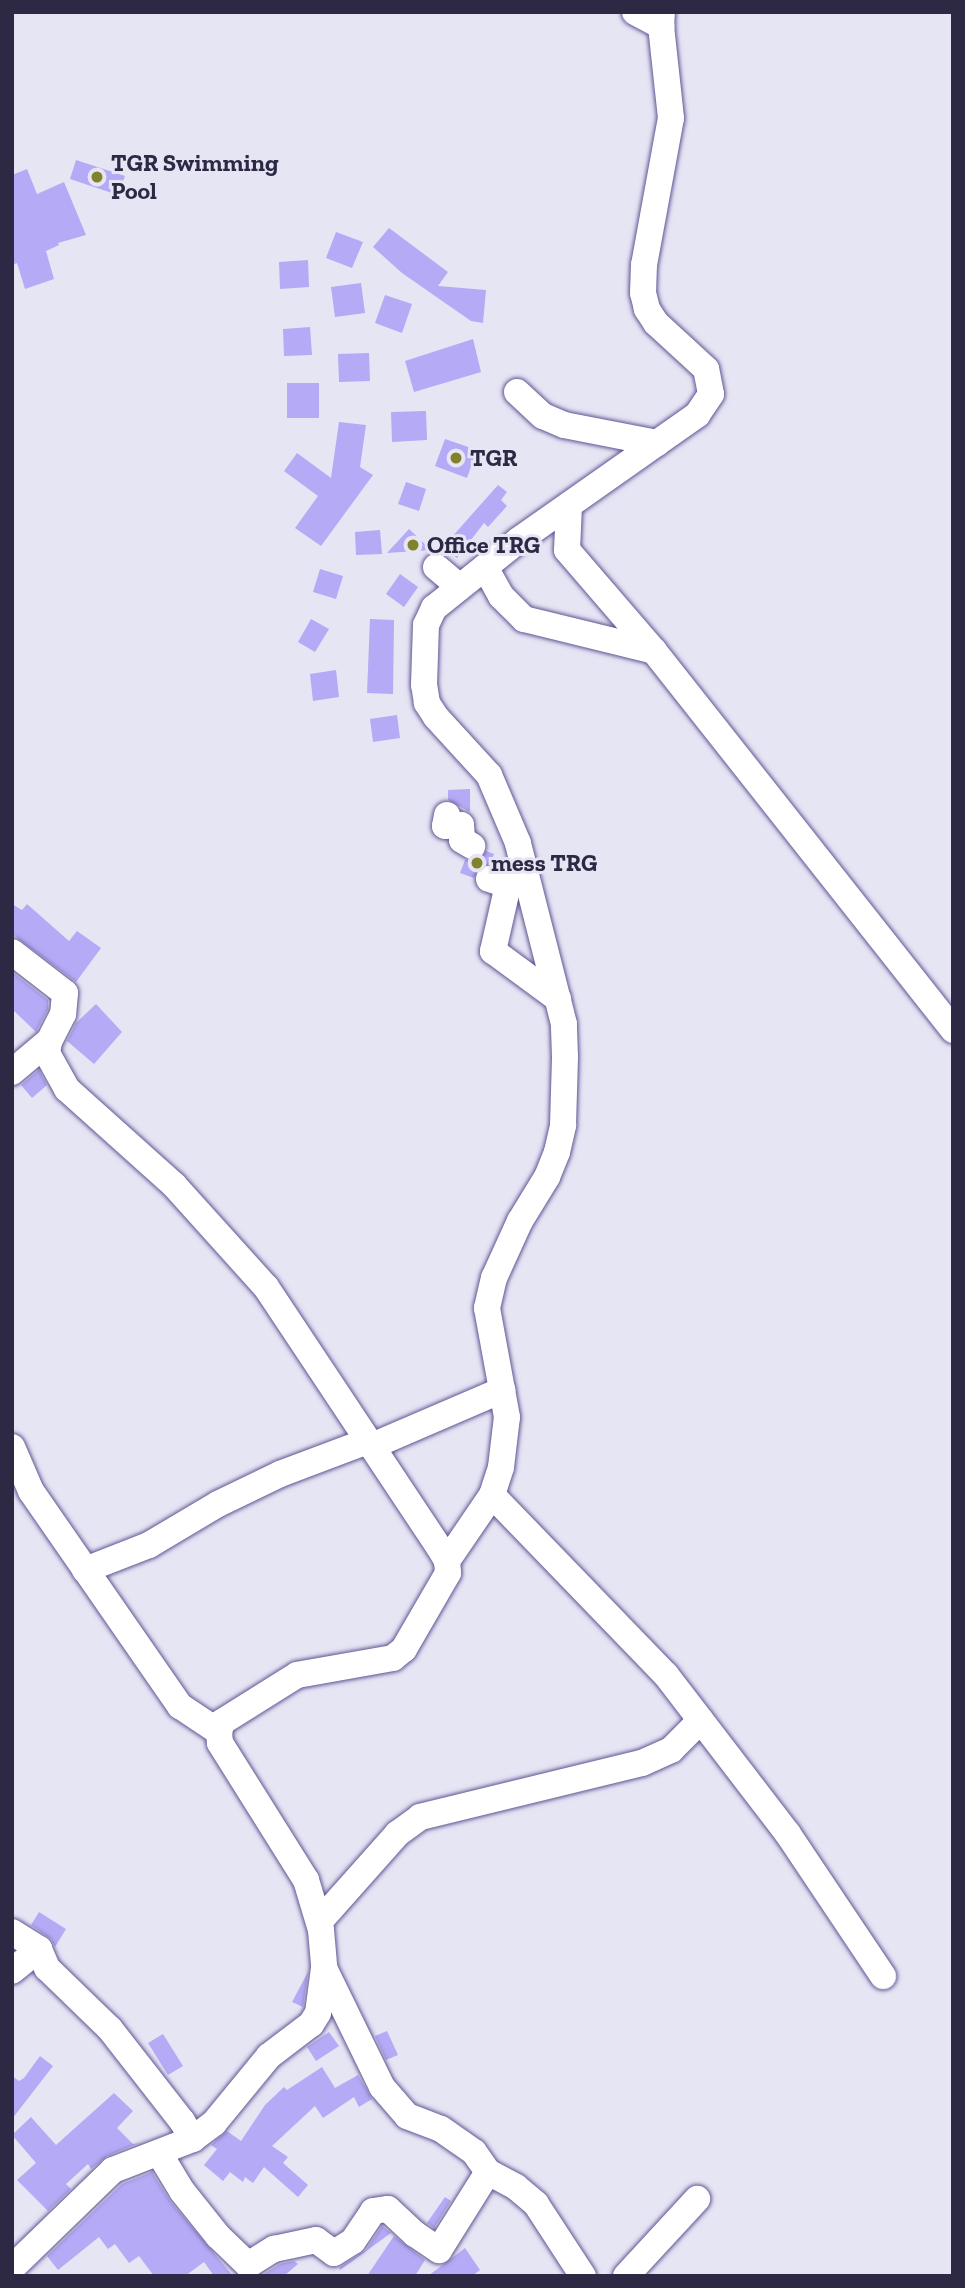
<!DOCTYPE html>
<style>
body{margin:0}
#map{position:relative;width:965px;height:2288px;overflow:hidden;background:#e6e5f4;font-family:"Zilla Slab",serif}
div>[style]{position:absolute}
.building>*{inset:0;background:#b4aaf5}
.roads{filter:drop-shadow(0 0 2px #5f5594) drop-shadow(0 0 2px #5f5594)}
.minor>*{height:26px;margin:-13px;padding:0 13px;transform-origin:13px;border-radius:13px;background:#fff}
.dots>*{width:19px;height:19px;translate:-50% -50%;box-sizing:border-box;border:4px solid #e6e5f4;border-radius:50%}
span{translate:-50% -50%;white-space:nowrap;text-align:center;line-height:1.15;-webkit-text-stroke:6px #e6e5f4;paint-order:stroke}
.poi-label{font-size:24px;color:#2d2945;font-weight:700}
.left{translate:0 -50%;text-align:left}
.frame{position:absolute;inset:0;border:14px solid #2d2945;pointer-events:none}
</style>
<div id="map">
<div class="building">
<i style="clip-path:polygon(76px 160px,125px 176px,118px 195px,70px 179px)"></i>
<i style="clip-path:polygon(27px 169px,37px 194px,64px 182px,86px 235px,58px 243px,59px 245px,46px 251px,54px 279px,25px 289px,17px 263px,12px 265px,12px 175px)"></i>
<i style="clip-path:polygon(389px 228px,448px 272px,438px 286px,486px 290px,483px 323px,471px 321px,402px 273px,373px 247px)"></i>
<i style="clip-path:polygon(336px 232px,363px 242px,352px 268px,326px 258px)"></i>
<i style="clip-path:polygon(308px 260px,309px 287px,280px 289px,279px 262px)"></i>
<i style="clip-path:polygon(361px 283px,365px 313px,335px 317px,331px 287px)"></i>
<i style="clip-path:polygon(385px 295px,412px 304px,402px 333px,375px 323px)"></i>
<i style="clip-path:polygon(310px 327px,312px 355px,284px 356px,283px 329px)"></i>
<i style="clip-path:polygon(473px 339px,481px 372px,414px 392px,405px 361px)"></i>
<i style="clip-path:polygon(369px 353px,370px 381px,339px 382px,338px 354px)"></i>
<i style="clip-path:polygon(287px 383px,319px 383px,319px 418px,287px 418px)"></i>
<i style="clip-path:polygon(426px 411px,427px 440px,392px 442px,391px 412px)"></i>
<i style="clip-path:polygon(339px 422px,366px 425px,360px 467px,373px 475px,321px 546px,295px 528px,318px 496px,284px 471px,297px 453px,331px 478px)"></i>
<i style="clip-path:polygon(445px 439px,477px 450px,467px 478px,435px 466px)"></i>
<i style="clip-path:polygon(406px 482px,426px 489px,419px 511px,398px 504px)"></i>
<i style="clip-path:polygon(498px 485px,507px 492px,501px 500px,507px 506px,488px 527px,484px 523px,457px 558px,443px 547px)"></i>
<i style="clip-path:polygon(409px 529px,431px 550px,387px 553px)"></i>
<i style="clip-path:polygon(380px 530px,382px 554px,356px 555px,355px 532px)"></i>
<i style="clip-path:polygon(320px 569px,343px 576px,336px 599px,313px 592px)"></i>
<i style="clip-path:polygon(400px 574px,418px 587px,404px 607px,386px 594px)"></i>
<i style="clip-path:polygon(311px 619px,329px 629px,315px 652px,298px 642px)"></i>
<i style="clip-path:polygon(370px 619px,394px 620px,393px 694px,367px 693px)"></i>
<i style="clip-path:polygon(336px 670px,339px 697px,313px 701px,310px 674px)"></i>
<i style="clip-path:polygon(397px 715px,400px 738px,373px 742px,370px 719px)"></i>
<i style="clip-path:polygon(470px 789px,470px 812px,448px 800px,448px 790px)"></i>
<i style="clip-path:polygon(486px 851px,494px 854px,490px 864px,479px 867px,474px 878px,460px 873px,465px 860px,479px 860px)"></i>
<i style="clip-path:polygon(12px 904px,22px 910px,27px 904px,69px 941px,77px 931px,101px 948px,76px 982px,12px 934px)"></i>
<i style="clip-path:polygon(12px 972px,48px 1000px,48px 1009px,36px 1032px,12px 1009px)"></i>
<i style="clip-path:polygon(96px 1004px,122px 1032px,94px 1064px,67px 1041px,76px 1023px)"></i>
<i style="clip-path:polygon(39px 1070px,47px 1085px,32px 1098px,21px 1085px)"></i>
<i style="clip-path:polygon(39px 1912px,66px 1929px,55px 1947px,51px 1939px,31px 1925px)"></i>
<i style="clip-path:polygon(308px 1972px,303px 2007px,292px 2002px)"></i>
<i style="clip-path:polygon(387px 2031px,398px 2055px,386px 2060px,375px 2036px)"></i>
<i style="clip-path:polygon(329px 2032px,339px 2046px,316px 2061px,307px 2047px)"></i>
<i style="clip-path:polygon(163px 2034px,183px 2066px,168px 2075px,148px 2043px)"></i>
<i style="clip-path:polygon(40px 2056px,53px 2066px,12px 2119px,12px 2076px,19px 2081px,24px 2078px)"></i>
<i style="clip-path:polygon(322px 2067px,335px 2088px,358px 2075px,372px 2099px,359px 2107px,354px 2097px,323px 2118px,315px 2106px,272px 2146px,288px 2157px,283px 2163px,308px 2185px,298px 2197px,264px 2167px,253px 2183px,245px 2177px,243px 2182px,230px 2172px,223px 2181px,204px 2165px,217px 2149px,211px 2145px,227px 2131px,241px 2141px,265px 2105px,284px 2087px,287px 2090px)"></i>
<i style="clip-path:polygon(114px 2093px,133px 2111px,117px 2128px,133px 2144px,139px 2143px,107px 2156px,91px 2169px,88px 2164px,66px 2184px,71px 2189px,48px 2211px,17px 2180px,36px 2163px,12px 2135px,31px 2117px,56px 2145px)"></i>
<i style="clip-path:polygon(152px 2172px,170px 2201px,233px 2276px,214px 2276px,204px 2262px,185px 2276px,154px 2276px,139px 2256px,129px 2263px,115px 2244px,108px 2249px,99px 2237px,58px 2270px,47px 2256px,122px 2184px)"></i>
<i style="clip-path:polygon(445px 2197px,451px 2201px,434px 2228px,427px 2223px)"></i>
<i style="clip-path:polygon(382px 2226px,391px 2233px,340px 2270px,339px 2268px,366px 2250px)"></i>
<i style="clip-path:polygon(394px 2236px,425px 2260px,415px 2276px,367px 2276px)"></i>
<i style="clip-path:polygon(465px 2248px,480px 2270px,472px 2276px,428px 2276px)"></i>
<i style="clip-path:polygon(294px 2261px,298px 2264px,284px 2276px,261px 2276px,280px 2264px)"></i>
</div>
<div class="roads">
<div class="minor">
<i style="left:635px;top:12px;width:30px;rotate:28deg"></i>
<i style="left:517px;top:392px;width:35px;rotate:43deg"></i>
<i style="left:543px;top:416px;width:23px;rotate:23deg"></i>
<i style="left:564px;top:425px;width:95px;rotate:11deg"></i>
<i style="left:569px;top:505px;width:45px;rotate:92.5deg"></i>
<i style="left:567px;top:550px;width:133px;rotate:49.3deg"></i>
<i style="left:654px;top:651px;width:483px;rotate:51.7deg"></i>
<i style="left:436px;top:567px;width:31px;rotate:40deg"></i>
<i style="left:485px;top:567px;width:33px;rotate:61deg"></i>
<i style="left:501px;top:596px;width:33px;rotate:45deg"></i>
<i style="left:524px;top:619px;width:134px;rotate:13.8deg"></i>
<i style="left:447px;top:815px;width:11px;rotate:100deg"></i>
<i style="left:445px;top:826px;width:16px;rotate:-4deg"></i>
<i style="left:461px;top:825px;width:15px;rotate:86deg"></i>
<i style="left:462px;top:840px;width:12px;rotate:31deg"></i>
<i style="left:489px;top:879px;width:20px;rotate:18deg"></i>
<i style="left:508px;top:885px;width:68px;rotate:102.8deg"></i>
<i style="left:493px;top:951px;width:81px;rotate:36.4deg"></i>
<i style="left:12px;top:952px;width:67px;rotate:37.7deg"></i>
<i style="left:65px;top:993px;width:21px;rotate:95deg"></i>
<i style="left:63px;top:1014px;width:30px;rotate:117deg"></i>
<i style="left:49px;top:1041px;width:12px;rotate:99deg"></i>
<i style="left:47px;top:1053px;width:41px;rotate:60.9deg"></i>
<i style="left:67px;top:1089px;width:144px;rotate:41.9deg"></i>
<i style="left:174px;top:1185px;width:137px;rotate:48deg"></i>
<i style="left:266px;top:1287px;width:312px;rotate:56.4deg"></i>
<i style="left:439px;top:1547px;width:16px;rotate:60deg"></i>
<i style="left:447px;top:1561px;width:12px;rotate:85deg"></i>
<i style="left:448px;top:1573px;width:88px;rotate:120.1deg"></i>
<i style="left:404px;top:1649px;width:14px;rotate:141deg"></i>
<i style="left:393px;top:1658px;width:97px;rotate:170deg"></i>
<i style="left:297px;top:1675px;width:89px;rotate:147.9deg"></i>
<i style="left:222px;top:1722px;width:10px;rotate:107deg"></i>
<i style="left:219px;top:1732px;width:11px;rotate:85deg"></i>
<i style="left:220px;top:1743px;width:162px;rotate:57.9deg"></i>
<i style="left:306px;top:1880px;width:52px;rotate:73.3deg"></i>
<i style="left:321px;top:1930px;width:38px;rotate:85deg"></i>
<i style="left:324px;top:1968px;width:45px;rotate:97.6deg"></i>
<i style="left:318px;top:2013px;width:13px;rotate:122deg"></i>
<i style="left:311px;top:2024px;width:53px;rotate:142.7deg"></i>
<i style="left:269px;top:2056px;width:87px;rotate:129.4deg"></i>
<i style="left:214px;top:2123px;width:26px;rotate:143deg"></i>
<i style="left:193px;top:2139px;width:86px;rotate:158.8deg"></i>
<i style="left:113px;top:2170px;width:141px;rotate:135.9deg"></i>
<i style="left:12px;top:1072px;width:48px;rotate:-40deg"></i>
<i style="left:372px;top:1446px;width:142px;rotate:-23.3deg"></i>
<i style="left:12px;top:1447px;width:48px;rotate:66.6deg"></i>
<i style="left:31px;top:1491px;width:262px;rotate:55.3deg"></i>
<i style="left:180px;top:1706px;width:47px;rotate:33.7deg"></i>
<i style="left:492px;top:1495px;width:250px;rotate:46deg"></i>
<i style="left:666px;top:1675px;width:200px;rotate:52.5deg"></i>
<i style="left:788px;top:1834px;width:171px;rotate:56.2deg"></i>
<i style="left:447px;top:1561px;width:80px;rotate:-55.7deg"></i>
<i style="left:492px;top:1495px;width:29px;rotate:-72deg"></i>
<i style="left:501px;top:1467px;width:50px;rotate:-83.2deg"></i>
<i style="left:507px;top:1417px;width:111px;rotate:-100.4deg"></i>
<i style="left:487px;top:1308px;width:31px;rotate:-77deg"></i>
<i style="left:494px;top:1278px;width:63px;rotate:-65.5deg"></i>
<i style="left:520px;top:1221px;width:52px;rotate:-58.5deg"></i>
<i style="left:547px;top:1177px;width:27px;rotate:-68deg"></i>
<i style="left:557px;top:1152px;width:28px;rotate:-77deg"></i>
<i style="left:563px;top:1125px;width:68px;rotate:-88.3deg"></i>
<i style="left:565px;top:1057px;width:33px;rotate:-92deg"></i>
<i style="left:564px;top:1024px;width:187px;rotate:-104.3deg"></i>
<i style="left:518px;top:843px;width:74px;rotate:-113.1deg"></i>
<i style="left:489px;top:775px;width:79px;rotate:-132.4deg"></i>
<i style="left:436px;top:717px;width:17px;rotate:-123deg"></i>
<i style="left:427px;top:703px;width:18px;rotate:-99deg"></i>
<i style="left:424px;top:685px;width:60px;rotate:-88.1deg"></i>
<i style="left:426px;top:625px;width:19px;rotate:-65deg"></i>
<i style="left:434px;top:608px;width:109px;rotate:-38.7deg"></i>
<i style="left:519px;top:540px;width:218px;rotate:-35.1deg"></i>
<i style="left:697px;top:415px;width:25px;rotate:-56deg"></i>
<i style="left:711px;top:394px;width:25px;rotate:-101deg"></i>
<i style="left:706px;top:369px;width:68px;rotate:-137.4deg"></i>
<i style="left:656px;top:323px;width:17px;rotate:-123deg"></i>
<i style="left:647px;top:309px;width:16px;rotate:-104deg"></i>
<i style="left:643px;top:293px;width:28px;rotate:-88deg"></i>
<i style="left:644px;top:265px;width:149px;rotate:-79.6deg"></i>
<i style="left:671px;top:118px;width:93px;rotate:-96.2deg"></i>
<i style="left:661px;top:26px;width:14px;rotate:-86deg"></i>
<i style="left:85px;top:1570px;width:69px;rotate:-21.3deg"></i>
<i style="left:149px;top:1545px;width:80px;rotate:-30.7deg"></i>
<i style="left:218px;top:1504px;width:69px;rotate:-25.8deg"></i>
<i style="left:280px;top:1474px;width:94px;rotate:-20.6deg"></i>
<i style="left:319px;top:1922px;width:118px;rotate:-48.4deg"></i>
<i style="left:397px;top:1834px;width:29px;rotate:-36deg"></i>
<i style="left:420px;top:1817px;width:228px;rotate:-13.7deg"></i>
<i style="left:642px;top:1763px;width:32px;rotate:-24deg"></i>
<i style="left:671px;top:1750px;width:42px;rotate:-45deg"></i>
<i style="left:12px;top:1932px;width:32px;rotate:32deg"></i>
<i style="left:39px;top:1949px;width:21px;rotate:67deg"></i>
<i style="left:47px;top:1968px;width:88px;rotate:44.1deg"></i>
<i style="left:110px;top:2029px;width:117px;rotate:52deg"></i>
<i style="left:182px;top:2121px;width:21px;rotate:59deg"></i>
<i style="left:324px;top:1968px;width:132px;rotate:64deg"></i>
<i style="left:382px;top:2087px;width:38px;rotate:49deg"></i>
<i style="left:407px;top:2116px;width:36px;rotate:21deg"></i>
<i style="left:441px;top:2129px;width:40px;rotate:34.9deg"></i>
<i style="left:474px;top:2152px;width:24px;rotate:55deg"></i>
<i style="left:488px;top:2172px;width:32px;rotate:28deg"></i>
<i style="left:516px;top:2187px;width:26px;rotate:40deg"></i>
<i style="left:536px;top:2204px;width:86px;rotate:56.9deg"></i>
<i style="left:12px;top:1971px;width:35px;rotate:-39deg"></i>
<i style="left:159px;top:2153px;width:44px;rotate:58.8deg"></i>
<i style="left:182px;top:2191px;width:58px;rotate:51.3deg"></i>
<i style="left:218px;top:2236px;width:42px;rotate:44deg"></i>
<i style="left:248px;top:2265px;width:31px;rotate:-32deg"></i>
<i style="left:274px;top:2249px;width:43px;rotate:-12.1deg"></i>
<i style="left:316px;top:2240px;width:22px;rotate:36deg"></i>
<i style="left:334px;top:2253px;width:22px;rotate:-32deg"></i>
<i style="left:353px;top:2241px;width:36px;rotate:-56deg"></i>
<i style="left:373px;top:2211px;width:15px;rotate:-8deg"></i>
<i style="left:388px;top:2209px;width:37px;rotate:43deg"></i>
<i style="left:415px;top:2234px;width:29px;rotate:34deg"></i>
<i style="left:439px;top:2250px;width:92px;rotate:-57.9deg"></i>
<i style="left:626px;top:2276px;width:105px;rotate:-47.3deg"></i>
</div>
</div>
<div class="dots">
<i style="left:97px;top:177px;background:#82822c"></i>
<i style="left:456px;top:458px;background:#82822c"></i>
<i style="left:413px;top:545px;background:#82822c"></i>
<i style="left:477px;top:863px;background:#82822c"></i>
</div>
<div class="poi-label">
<span class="left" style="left:111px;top:177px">TGR Swimming<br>Pool</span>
<span class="left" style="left:470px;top:458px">TGR</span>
<span class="left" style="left:427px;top:545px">Office TRG</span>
<span class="left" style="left:491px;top:863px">mess TRG</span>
</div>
<div class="frame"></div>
</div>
